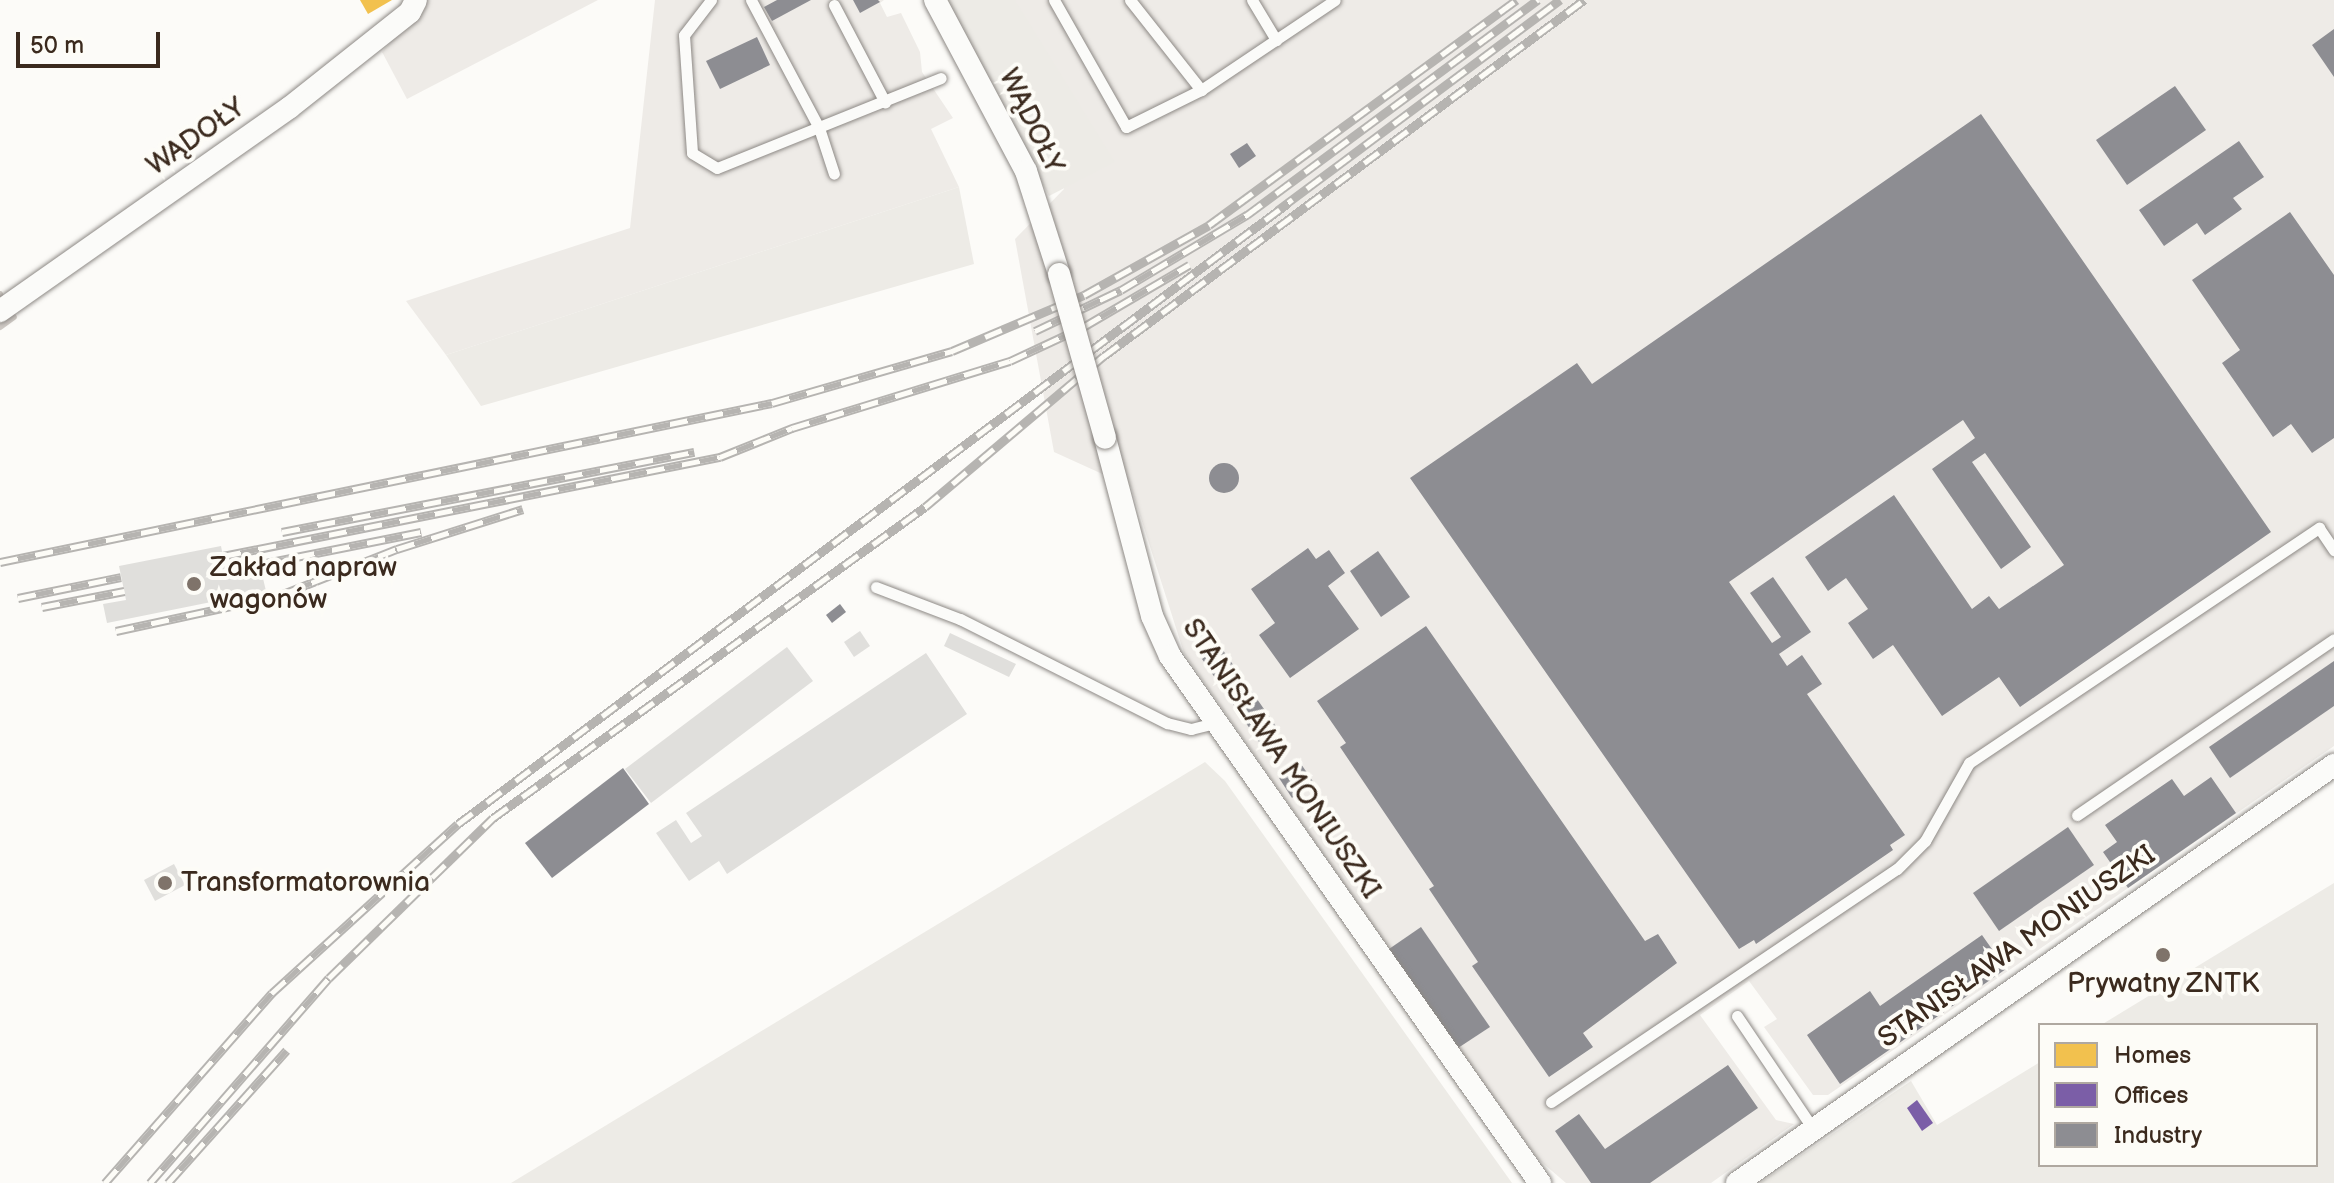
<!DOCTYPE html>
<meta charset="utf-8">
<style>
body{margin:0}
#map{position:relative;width:2334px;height:1183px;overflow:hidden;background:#fcfbf8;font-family:"Balsamiq Sans",sans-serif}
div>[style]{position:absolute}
.built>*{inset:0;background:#eeebe7}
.green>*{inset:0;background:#edebe6}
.homes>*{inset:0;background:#f2c14e}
.offices>*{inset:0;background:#7b5ea7}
.industry>*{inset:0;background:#8d8d92}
.round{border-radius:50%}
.stream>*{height:6px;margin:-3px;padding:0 3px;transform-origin:3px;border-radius:3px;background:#cec9c4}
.building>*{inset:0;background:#e0dfdc}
.roads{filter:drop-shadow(0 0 2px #8d8985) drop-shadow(0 0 2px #8d8985)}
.service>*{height:11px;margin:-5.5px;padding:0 5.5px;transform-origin:5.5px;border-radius:5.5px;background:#fbfbf9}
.minor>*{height:22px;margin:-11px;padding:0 11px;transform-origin:11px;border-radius:11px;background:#fbfbf9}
.rail>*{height:9px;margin-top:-4.5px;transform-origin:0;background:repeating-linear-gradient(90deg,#fdfcf7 0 18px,#b6b4b1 0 36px);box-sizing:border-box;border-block:2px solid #b6b4b1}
.bridges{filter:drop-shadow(0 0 2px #8d8985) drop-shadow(0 0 2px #8d8985)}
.minor-bridge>*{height:22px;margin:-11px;padding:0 11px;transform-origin:11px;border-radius:11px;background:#fbfbf9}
.dots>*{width:22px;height:22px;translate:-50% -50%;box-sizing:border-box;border:4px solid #fdfcf7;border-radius:50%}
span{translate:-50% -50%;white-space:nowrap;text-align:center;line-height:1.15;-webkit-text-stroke:8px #fdfcf7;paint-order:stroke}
.street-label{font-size:28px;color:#3b2a1e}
.poi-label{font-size:28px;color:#3b2a1e}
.left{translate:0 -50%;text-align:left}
.legend{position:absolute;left:2038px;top:1023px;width:280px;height:144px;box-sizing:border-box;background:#fdfcf7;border:2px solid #afa8a0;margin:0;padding:10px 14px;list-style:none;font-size:24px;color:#3b2a1e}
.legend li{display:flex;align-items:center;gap:16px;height:40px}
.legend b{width:40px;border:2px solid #afa8a0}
.scale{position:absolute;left:16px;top:32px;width:144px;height:36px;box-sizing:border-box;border:4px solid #3b2a1e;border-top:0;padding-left:10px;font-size:24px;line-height:28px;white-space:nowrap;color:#3b2a1e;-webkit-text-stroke:6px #fdfcf7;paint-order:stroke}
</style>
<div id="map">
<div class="built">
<i style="clip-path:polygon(427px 0,598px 0,407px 99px,382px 52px)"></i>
<i style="clip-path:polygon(655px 0,884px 0,880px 3px,887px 17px,901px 13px,920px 52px,922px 72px,953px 118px,931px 129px,959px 187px,446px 355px,406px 301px,630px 228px)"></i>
<i style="clip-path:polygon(976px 0,2334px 0,2334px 746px,1828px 1095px,1813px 1095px,1764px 1027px,1777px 1019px,1749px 981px,1700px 1015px,1776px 1120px,1794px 1124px,1711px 1183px,1566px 1183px,1538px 1159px,1458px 1048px,1184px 653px,1131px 487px,1054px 452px,1015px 239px,1064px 189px)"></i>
</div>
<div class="green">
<i style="clip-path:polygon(946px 0,1015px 0,1115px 162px,1049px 196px)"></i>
<i style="clip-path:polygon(959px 187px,974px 264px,481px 406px,446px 355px)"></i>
<i style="clip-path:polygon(1205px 762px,1225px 781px,1512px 1183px,511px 1183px)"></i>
<i style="clip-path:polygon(2334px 883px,2334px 1183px,1760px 1183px,1911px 1081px,1937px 1125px,2040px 1062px,2040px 1165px,2316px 1165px,2316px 1025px,2101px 1025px)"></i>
</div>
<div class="homes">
<i style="clip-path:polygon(360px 0,392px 0,368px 14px)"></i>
</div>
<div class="offices">
<i style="clip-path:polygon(1917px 1100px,1933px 1123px,1922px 1131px,1907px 1108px)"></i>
</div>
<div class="industry">
<i style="clip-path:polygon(777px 0,811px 0,772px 21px,764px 7px)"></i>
<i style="clip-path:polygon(853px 0,878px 0,880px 2px,860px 13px)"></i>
<i style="clip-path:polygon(2334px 29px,2334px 77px,2312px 45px)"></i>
<i style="clip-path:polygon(757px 37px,770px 65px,720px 89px,706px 61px)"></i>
<i style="clip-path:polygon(2175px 86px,2206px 130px,2127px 185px,2096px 140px)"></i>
<i style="clip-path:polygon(1981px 114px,2271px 532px,2020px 707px,1999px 677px,1942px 716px,1893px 645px,1873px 659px,1848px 623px,1868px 609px,1846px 578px,1828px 591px,1805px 557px,1894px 495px,1972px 609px,1989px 596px,1999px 609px,2064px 565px,1985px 453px,1972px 462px,2031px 547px,2001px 569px,1932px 469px,1975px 438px,1963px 420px,1729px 582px,1772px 643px,1781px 637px,1750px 593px,1773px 577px,1811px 632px,1779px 654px,1787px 666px,1802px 655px,1822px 684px,1807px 694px,1905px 835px,1890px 845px,1893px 850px,1756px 944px,1754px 940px,1739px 949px,1410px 478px,1577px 363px,1592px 384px)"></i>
<i style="clip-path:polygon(2239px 141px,2264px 177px,2233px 198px,2242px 209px,2205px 235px,2197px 223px,2164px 246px,2139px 210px)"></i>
<i style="clip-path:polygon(1247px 143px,1256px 156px,1239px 168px,1230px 154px)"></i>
<i style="clip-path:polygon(2290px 212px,2334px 275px,2334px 438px,2312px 453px,2291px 424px,2273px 437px,2222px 363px,2240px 350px,2192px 280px)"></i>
<i class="round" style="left:1209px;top:463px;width:30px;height:30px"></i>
<i style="clip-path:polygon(1308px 548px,1316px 559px,1329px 550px,1345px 573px,1328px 586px,1359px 629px,1290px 678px,1259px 635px,1275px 623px,1251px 589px)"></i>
<i style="clip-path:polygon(1378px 551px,1410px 597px,1381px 617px,1350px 571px)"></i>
<i style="clip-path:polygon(840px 604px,846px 612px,832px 623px,826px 615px)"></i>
<i style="clip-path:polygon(1426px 626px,1645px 941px,1658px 934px,1677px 963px,1583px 1033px,1593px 1047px,1549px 1077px,1472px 966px,1478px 962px,1429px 889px,1434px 886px,1340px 747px,1346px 743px,1317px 701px)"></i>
<i style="clip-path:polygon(1220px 646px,1278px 729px,1259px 742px,1202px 659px)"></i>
<i style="clip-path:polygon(2334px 661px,2334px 706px,2230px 778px,2209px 747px)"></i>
<i style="clip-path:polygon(1301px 764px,1314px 783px,1292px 798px,1279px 778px)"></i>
<i style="clip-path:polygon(623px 768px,649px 804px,552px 878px,525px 843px)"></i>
<i style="clip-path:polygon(2211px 777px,2236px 813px,2128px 888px,2103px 852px,2117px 842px,2105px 825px,2172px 779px,2184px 796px)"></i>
<i style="clip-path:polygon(2068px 827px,2094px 865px,1999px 931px,1973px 893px)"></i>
<i style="clip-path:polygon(1421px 927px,1490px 1027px,1458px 1048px,1389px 949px)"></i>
<i style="clip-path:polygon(1982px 935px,2006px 969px,1840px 1084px,1807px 1035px,1870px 991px,1880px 1006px)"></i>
<i style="clip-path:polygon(1728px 1065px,1758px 1108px,1650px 1183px,1591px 1183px,1555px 1131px,1579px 1114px,1605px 1149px)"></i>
</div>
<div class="stream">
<i style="left:0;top:294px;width:3px;rotate:72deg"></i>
<i style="left:0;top:327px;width:17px;rotate:-36deg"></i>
</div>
<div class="building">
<i style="clip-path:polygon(221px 546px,227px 577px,261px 570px,266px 591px,107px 623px,103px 604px,126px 600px,119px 566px)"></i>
<i style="clip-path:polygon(860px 631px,870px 646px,854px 657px,844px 642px)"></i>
<i style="clip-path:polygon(950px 633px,1016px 664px,1009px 677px,944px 646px)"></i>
<i style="clip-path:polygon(787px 647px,813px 681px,651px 803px,625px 769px)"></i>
<i style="clip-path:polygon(926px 653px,967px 714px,727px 874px,719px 861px,689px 881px,656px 833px,676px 820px,691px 843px,702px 836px,686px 813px)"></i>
<i style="clip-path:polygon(174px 864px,185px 885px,155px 901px,144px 880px)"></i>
</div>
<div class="roads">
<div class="service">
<i style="left:711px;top:0;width:44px;rotate:127.6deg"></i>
<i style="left:684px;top:35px;width:118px;rotate:86.1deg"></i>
<i style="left:692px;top:153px;width:29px;rotate:31deg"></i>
<i style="left:717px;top:168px;width:241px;rotate:-21.9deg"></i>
<i style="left:751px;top:0;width:145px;rotate:62deg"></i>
<i style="left:819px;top:128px;width:48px;rotate:71.9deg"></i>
<i style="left:1054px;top:0;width:146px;rotate:60.4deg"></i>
<i style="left:1126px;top:127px;width:84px;rotate:-26.3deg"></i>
<i style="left:1201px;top:90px;width:161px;rotate:-33.9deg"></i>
<i style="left:1130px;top:0;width:115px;rotate:51.7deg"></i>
<i style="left:1252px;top:0;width:47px;rotate:59deg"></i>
<i style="left:834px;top:5px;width:110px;rotate:62.3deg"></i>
<i style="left:876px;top:587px;width:90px;rotate:20.9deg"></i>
<i style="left:960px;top:619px;width:232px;rotate:26.7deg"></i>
<i style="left:1167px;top:723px;width:25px;rotate:14deg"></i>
<i style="left:1191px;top:729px;width:25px;rotate:-14deg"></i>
<i style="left:2077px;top:815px;width:311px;rotate:-34.4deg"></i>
<i style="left:1737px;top:1016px;width:134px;rotate:56deg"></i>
<i style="left:1551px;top:1102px;width:417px;rotate:-34deg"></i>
<i style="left:1897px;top:869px;width:40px;rotate:-45deg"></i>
<i style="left:1925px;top:841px;width:90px;rotate:-60.6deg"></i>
<i style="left:1969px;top:763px;width:422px;rotate:-33.9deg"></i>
<i style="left:2319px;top:528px;width:27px;rotate:56deg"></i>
</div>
<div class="minor">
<i style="left:935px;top:0;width:194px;rotate:62deg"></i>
<i style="left:1026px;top:171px;width:108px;rotate:72.2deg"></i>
<i style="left:0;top:311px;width:353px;rotate:-35.1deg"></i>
<i style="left:289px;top:108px;width:154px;rotate:-38.4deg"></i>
<i style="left:410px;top:12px;width:13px;rotate:-63deg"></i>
<i style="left:1105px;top:438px;width:184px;rotate:75.2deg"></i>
<i style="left:1152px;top:616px;width:44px;rotate:65.8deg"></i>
<i style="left:1170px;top:656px;width:644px;rotate:54.93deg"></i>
<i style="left:1737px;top:1183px;width:729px;rotate:-35deg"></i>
</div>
</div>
<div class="rail">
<i style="left:1278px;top:210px;width:352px;rotate:-36.7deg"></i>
<i style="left:1035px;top:331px;width:95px;rotate:-25.5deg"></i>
<i style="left:1121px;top:290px;width:147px;rotate:-30.8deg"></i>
<i style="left:1247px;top:215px;width:362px;rotate:-36.5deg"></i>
<i style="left:282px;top:532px;width:420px;rotate:-11deg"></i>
<i style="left:223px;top:556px;width:507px;rotate:-11.27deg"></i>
<i style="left:720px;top:457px;width:78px;rotate:-21.9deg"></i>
<i style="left:792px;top:428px;width:228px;rotate:-17.1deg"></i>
<i style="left:1010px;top:361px;width:83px;rotate:-25deg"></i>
<i style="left:1085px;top:326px;width:121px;rotate:-30.4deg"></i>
<i style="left:0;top:562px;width:788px;rotate:-11.64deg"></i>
<i style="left:772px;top:403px;width:187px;rotate:-16.1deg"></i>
<i style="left:952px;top:351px;width:143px;rotate:-23deg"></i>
<i style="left:1084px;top:295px;width:143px;rotate:-29.2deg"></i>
<i style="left:1209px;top:225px;width:381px;rotate:-36.2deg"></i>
<i style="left:226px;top:571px;width:199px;rotate:-11.3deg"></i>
<i style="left:18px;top:598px;width:105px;rotate:-11.5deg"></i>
<i style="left:42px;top:607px;width:84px;rotate:-11deg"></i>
<i style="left:116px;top:631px;width:166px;rotate:-12.2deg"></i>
<i style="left:278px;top:596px;width:128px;rotate:-21.6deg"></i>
<i style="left:397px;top:549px;width:132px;rotate:-17.6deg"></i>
<i style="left:105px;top:1183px;width:253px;rotate:-48.7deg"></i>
<i style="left:272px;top:993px;width:251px;rotate:-42.3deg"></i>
<i style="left:458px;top:824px;width:1037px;rotate:-36.8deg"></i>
<i style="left:150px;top:1183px;width:272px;rotate:-48.9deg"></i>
<i style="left:329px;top:978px;width:229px;rotate:-44.3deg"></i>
<i style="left:493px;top:818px;width:532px;rotate:-35.75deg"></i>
<i style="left:925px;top:507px;width:234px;rotate:-40.2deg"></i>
<i style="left:1104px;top:356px;width:598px;rotate:-36.56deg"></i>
<i style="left:168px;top:1183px;width:178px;rotate:-48.2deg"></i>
</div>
<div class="bridges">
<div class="minor-bridge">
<i style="left:1059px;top:274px;width:170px;rotate:74.3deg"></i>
</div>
</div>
<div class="dots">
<i style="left:194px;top:584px;background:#7f736a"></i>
<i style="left:165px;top:883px;background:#7f736a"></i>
<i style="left:2163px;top:955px;background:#7f736a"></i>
</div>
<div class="street-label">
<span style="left:1031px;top:121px;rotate:64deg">WĄDOŁY</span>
<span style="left:196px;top:137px;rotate:-35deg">WĄDOŁY</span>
<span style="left:1281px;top:759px;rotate:56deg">STANISŁAWA MONIUSZKI</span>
<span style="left:2017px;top:947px;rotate:-35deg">STANISŁAWA MONIUSZKI</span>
</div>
<div class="poi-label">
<span class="left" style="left:210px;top:584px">Zakład napraw<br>wagonów</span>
<span class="left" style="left:181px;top:883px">Transformatorownia</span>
<span style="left:2163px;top:984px">Prywatny ZNTK</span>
</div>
<ul class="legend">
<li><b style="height:22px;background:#f2c14e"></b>Homes</li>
<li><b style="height:22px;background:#7b5ea7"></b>Offices</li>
<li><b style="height:22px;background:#8d8d92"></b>Industry</li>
</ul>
<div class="scale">50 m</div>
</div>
